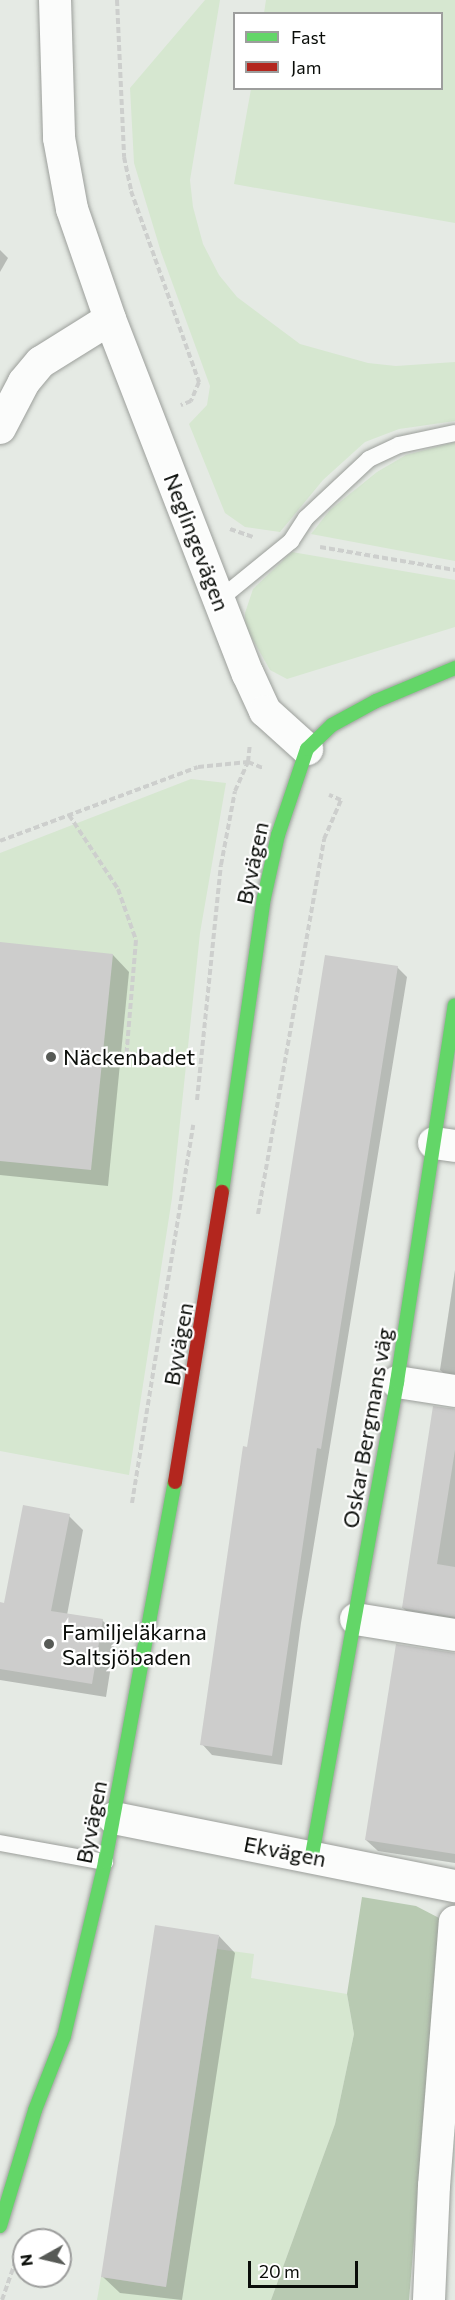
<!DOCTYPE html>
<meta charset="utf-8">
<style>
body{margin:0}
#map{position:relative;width:455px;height:2300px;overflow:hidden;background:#e5eae4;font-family:Commissioner,sans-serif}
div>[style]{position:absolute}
.green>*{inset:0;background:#d6e7d0}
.forest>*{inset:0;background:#b8cab2}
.shadow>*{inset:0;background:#0003}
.building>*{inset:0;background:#cdcdcc}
.path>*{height:4px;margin-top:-2px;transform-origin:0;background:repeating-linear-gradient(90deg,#cdcfcd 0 6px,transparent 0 9px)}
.roads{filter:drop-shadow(0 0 2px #9c9f9b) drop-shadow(0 0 2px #9c9f9b)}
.lane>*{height:16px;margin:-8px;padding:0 8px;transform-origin:8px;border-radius:8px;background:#fbfcfb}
.street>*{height:32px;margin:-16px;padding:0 16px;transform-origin:16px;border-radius:16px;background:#fbfcfb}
.fast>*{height:14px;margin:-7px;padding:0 7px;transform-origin:7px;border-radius:7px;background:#63d668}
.jam>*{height:14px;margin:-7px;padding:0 7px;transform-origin:7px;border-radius:7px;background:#b3261e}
.dots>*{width:16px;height:16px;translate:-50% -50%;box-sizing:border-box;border:3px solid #fff;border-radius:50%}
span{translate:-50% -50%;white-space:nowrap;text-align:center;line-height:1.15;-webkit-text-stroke:4.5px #fff;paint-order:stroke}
.street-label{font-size:22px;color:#0a0d09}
.poi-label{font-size:22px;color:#0a0d09}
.left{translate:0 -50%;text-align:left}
.legend{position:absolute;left:233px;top:12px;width:210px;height:78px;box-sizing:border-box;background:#fff;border:2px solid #9d9e9d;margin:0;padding:8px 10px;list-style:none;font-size:18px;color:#0a0d09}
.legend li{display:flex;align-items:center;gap:12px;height:30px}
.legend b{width:30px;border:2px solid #9d9e9d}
.north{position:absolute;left:12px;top:2228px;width:60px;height:60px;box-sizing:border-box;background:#fff;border:2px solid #9d9e9d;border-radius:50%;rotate:262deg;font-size:16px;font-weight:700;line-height:24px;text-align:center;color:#0a0d09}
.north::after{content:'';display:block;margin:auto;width:21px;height:27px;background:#575a56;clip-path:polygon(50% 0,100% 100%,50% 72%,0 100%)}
.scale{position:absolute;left:248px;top:2261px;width:110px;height:27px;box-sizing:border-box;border:3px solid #0a0d09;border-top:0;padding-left:8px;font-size:18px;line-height:21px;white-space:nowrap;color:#0a0d09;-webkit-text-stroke:4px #fff;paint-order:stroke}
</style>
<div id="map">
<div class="green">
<i style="clip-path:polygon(205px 0,220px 0,190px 180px,193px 207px,203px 244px,219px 275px,237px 297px,300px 344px,368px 363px,396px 366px,455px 362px,455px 421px,399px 429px,365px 442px,323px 480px,280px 532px,245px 527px,225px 513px,189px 424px,207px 405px,210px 386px,161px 252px,134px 163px,130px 88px)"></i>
<i style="clip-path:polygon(266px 0,455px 0,455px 223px,234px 184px,251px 89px,442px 88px,442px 14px,264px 13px)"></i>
<i style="clip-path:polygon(455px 442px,455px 561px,311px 534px,330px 510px,377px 472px,406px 455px)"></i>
<i style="clip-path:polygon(292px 552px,455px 580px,455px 627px,287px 679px,270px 670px,245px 626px,245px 613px,253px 589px)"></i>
<i style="clip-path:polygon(191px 779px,226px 783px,200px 933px,172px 1198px,129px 1475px,0 1451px,0 853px)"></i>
<i style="clip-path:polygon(217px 1949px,254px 1954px,251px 1978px,347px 1994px,354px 2034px,335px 2124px,271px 2300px,97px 2300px,101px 2277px,166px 2287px)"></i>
</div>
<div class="forest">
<i style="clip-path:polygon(362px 1897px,416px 1906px,441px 1919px,409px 2300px,271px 2300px,335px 2124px,354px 2034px,347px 1994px)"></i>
</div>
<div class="shadow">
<i style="clip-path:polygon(0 250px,8px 258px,0 272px)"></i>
<i style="clip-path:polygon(0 944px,113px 955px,129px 972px,108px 1186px,0 1175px)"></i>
<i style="clip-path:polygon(397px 967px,407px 977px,301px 1623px,282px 1765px,212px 1755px,202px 1744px,248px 1449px)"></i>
<i style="clip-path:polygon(455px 1270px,455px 1382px,440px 1370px)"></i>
<i style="clip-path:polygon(434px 1407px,455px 1409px,455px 1626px,415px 1619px,403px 1608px)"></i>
<i style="clip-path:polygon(69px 1516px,83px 1530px,67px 1615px,102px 1620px,116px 1634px,106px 1697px,0 1680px,0 1604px,5px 1605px)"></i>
<i style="clip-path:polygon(455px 1654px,455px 1863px,378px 1851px,366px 1840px)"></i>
<i style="clip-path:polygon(219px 1936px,235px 1953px,182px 2300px,120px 2293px,103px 2277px)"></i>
</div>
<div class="building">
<i style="clip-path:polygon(0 942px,113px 954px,91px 1170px,0 1161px)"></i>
<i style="clip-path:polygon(325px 955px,398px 966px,321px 1449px,317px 1448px,272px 1756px,200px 1745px,243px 1446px,247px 1447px)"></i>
<i style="clip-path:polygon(433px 1406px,455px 1409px,455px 1450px,437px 1564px,455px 1567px,455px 1617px,402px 1608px)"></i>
<i style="clip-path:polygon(23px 1505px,70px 1514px,51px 1611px,103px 1619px,92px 1684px,0 1669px,0 1602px,4px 1603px)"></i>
<i style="clip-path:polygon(396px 1644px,455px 1653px,455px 1854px,365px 1840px)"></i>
<i style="clip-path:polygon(155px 1925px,219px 1935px,166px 2287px,101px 2277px)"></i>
</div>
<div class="path">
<i style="left:117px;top:0;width:157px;rotate:87.4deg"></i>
<i style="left:124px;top:157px;width:35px;rotate:78deg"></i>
<i style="left:131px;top:191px;width:203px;rotate:70.4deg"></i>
<i style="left:199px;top:382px;width:21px;rotate:113deg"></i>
<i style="left:191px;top:401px;width:11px;rotate:158deg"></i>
<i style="left:230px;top:529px;width:24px;rotate:19deg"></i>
<i style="left:320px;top:547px;width:137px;rotate:9.7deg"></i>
<i style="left:69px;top:815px;width:89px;rotate:56.5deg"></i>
<i style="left:118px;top:889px;width:54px;rotate:70.6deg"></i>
<i style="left:136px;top:940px;width:120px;rotate:94.8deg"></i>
<i style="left:0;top:841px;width:211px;rotate:-20.5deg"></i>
<i style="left:198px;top:767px;width:50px;rotate:-5.7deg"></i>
<i style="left:248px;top:762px;width:16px;rotate:22deg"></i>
<i style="left:197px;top:1100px;width:236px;rotate:-84.2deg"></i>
<i style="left:221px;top:865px;width:75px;rotate:-79.3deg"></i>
<i style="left:235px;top:791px;width:32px;rotate:-66deg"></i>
<i style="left:248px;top:762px;width:18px;rotate:-84deg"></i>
<i style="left:258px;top:1214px;width:381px;rotate:-80deg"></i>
<i style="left:324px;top:839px;width:43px;rotate:-66.4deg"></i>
<i style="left:341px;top:800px;width:13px;rotate:-157deg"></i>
<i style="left:132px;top:1503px;width:383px;rotate:-80.8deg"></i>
<i style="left:2px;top:2300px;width:46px;rotate:-70.8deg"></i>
</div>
<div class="roads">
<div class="lane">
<i style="left:220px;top:599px;width:92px;rotate:-39.2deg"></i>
<i style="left:291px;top:541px;width:27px;rotate:-57deg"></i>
<i style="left:306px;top:518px;width:86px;rotate:-43.1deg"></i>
<i style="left:369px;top:459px;width:33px;rotate:-25deg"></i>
<i style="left:399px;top:445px;width:57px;rotate:-12.1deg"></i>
<i style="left:0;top:1843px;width:107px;rotate:10.3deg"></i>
</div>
<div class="street">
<i style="left:55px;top:0;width:138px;rotate:88.3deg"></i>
<i style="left:59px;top:138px;width:72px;rotate:79.6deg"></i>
<i style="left:72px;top:209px;width:116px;rotate:70.9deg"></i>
<i style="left:110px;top:319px;width:381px;rotate:68.8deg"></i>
<i style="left:248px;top:674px;width:41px;rotate:65.3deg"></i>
<i style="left:265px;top:711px;width:57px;rotate:42.1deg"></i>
<i style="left:0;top:428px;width:52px;rotate:-62.4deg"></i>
<i style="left:24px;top:382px;width:26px;rotate:-50deg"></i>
<i style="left:41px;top:362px;width:81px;rotate:-31.9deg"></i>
<i style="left:434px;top:1143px;width:21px;rotate:8deg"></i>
<i style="left:397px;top:1382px;width:59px;rotate:8.8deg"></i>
<i style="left:356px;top:1619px;width:100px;rotate:9.2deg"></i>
<i style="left:114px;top:1818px;width:348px;rotate:11.3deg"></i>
<i style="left:429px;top:2300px;width:114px;rotate:-87.5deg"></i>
<i style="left:434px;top:2186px;width:265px;rotate:-85.5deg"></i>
</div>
<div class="fast">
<i style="left:222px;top:1192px;width:297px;rotate:-81.9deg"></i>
<i style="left:264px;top:898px;width:65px;rotate:-77.5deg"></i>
<i style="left:278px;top:835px;width:91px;rotate:-71.4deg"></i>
<i style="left:307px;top:749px;width:35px;rotate:-44deg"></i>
<i style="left:332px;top:725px;width:50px;rotate:-28.6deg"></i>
<i style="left:376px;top:701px;width:86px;rotate:-22.7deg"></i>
<i style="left:312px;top:1855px;width:481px;rotate:-79.8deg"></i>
<i style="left:397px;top:1382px;width:381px;rotate:-81.3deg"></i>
<i style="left:0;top:2226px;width:121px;rotate:-73.2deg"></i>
<i style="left:35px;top:2110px;width:79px;rotate:-68.6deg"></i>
<i style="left:64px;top:2036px;width:179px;rotate:-76.7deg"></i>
<i style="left:105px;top:1862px;width:386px;rotate:-79.6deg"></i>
</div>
<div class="jam">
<i style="left:175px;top:1482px;width:294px;rotate:-80.8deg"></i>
</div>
</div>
<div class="dots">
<i style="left:51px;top:1057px;background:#575a56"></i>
<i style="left:49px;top:1644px;background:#575a56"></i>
</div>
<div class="street-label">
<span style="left:197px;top:542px;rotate:69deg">Neglingevägen</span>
<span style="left:252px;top:863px;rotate:-78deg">Byvägen</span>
<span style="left:178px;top:1344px;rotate:-80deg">Byvägen</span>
<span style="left:367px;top:1428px;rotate:-80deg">Oskar Bergmans väg</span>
<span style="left:91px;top:1822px;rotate:-79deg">Byvägen</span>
<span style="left:285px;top:1851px;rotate:11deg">Ekvägen</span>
</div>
<div class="poi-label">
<span class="left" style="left:63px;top:1057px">Näckenbadet</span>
<span class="left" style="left:62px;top:1644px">Familjeläkarna<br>Saltsjöbaden</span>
</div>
<ul class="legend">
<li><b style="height:8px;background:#63d668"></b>Fast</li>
<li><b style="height:8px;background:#b3261e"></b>Jam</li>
</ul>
<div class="north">N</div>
<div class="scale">20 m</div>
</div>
